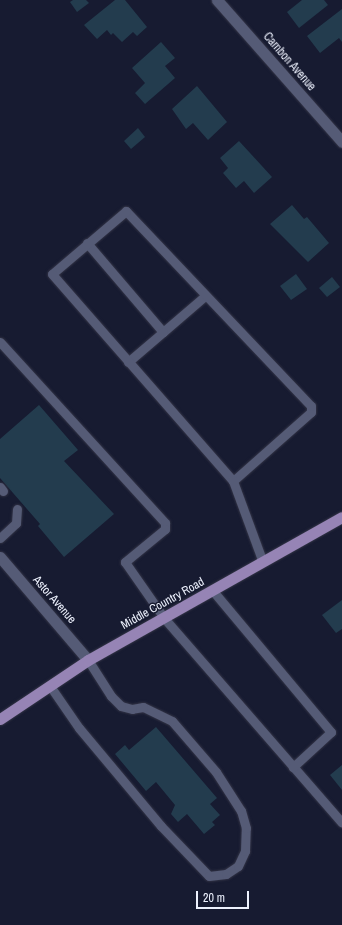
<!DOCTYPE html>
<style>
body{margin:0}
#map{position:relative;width:342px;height:925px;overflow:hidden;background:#171b31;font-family:"Archivo Narrow",sans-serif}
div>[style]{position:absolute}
.building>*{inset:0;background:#233c4e}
.roads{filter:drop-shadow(0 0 1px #333446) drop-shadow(0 0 1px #333446)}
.service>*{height:9px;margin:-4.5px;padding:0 4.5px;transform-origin:4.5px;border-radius:4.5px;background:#555b76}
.minor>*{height:11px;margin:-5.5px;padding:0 5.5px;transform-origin:5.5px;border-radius:5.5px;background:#555b76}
.primary>*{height:11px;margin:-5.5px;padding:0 5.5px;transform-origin:5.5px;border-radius:5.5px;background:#9684b5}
span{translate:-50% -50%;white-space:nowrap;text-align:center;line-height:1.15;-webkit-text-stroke:3px #171b31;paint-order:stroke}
.street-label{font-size:12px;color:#edf1fd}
.scale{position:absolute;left:196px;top:891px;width:53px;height:18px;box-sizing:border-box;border:2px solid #edf1fd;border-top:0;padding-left:5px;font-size:12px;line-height:14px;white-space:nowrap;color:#edf1fd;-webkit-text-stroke:3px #171b31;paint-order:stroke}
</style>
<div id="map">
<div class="building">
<i style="clip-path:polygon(73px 0,86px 0,89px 3px,77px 12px,70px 2px)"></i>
<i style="clip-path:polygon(115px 0,125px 0,147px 27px,137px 36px,133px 32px,122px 42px,113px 33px,111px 35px,107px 30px,97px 39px,84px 25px)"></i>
<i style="clip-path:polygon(302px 0,324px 0,328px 5px,299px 28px,287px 12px)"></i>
<i style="clip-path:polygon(342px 9px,342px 42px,339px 38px,320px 53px,307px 36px)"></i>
<i style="clip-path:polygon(161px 42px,175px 58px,165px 66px,175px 78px,145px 104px,135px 93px,145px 83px,132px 68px)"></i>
<i style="clip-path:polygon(197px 86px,227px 122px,208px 140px,193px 123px,186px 129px,172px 109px)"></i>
<i style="clip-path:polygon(138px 128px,145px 137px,131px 149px,124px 141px)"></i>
<i style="clip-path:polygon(239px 141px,272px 177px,254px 193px,244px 181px,236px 188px,223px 173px,228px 168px,220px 158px)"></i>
<i style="clip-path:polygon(292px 205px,304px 219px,307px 217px,329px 243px,308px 262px,270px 224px)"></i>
<i style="clip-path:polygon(296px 274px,307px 289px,291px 300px,280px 286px)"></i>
<i style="clip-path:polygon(332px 277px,340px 287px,327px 297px,319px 288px)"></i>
<i style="clip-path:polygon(39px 405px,78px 450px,64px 461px,114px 514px,64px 557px,38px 526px,40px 524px,0 478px,0 439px)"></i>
<i style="clip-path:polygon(342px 600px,342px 629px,336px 633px,322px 615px)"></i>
<i style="clip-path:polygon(156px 727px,217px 798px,210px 804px,220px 815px,212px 822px,215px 825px,204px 834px,187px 814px,178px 822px,171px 814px,175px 805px,156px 782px,146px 791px,115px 754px,125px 745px,129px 750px)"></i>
<i style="clip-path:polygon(342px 765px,342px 790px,330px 775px)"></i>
</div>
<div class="roads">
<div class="service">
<i style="left:87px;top:243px;width:117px;rotate:49.5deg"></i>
<i style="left:163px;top:332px;width:55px;rotate:-40.6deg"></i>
<i style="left:0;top:342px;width:245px;rotate:47.6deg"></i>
<i style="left:165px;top:523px;width:6px;rotate:90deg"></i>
<i style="left:165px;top:529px;width:52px;rotate:140.5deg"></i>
<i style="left:125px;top:562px;width:68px;rotate:55.1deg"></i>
<i style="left:164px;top:618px;width:271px;rotate:49deg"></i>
<i style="left:128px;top:362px;width:46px;rotate:-40.6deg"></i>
<i style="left:233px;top:481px;width:104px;rotate:-41.5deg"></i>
<i style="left:311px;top:412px;width:6px;rotate:-90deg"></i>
<i style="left:311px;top:406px;width:269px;rotate:-133.5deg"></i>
<i style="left:126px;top:211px;width:97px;rotate:139.6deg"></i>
<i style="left:52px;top:274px;width:275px;rotate:48.8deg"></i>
<i style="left:233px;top:481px;width:84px;rotate:69.8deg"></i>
<i style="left:0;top:487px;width:5px;rotate:53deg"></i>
<i style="left:0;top:538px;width:22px;rotate:-43deg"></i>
<i style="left:16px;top:523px;width:14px;rotate:-86deg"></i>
<i style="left:213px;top:591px;width:184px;rotate:50.1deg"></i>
<i style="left:331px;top:732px;width:52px;rotate:137.4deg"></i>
<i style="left:50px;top:686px;width:51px;rotate:55.4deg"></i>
<i style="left:79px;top:728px;width:128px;rotate:50.1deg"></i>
<i style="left:161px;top:826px;width:69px;rotate:46.2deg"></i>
<i style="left:209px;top:876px;width:17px;rotate:-7deg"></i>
<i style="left:226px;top:874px;width:14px;rotate:-34deg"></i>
<i style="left:238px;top:866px;width:17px;rotate:-65deg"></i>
<i style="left:245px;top:851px;width:23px;rotate:-88deg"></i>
<i style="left:246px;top:828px;width:18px;rotate:-106deg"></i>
<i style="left:241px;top:811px;width:46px;rotate:-122.7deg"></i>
<i style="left:216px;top:772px;width:67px;rotate:-130.8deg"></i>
<i style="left:172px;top:721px;width:32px;rotate:-154deg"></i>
<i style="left:143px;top:707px;width:11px;rotate:170deg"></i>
<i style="left:132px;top:709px;width:11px;rotate:-165deg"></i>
<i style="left:121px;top:706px;width:14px;rotate:-135deg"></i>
<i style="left:111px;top:696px;width:43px;rotate:-122.6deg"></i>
</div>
<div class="minor">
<i style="left:217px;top:0;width:189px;rotate:48.6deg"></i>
<i style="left:0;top:557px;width:135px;rotate:49.5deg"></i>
</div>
<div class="primary">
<i style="left:0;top:719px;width:106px;rotate:-33.8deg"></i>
<i style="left:88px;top:660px;width:291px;rotate:-29.4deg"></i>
</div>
</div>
<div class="street-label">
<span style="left:289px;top:62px;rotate:49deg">Cambon Avenue</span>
<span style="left:54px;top:600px;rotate:49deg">Astor Avenue</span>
<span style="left:163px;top:604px;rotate:-29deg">Middle Country Road</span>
</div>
<div class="scale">20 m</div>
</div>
